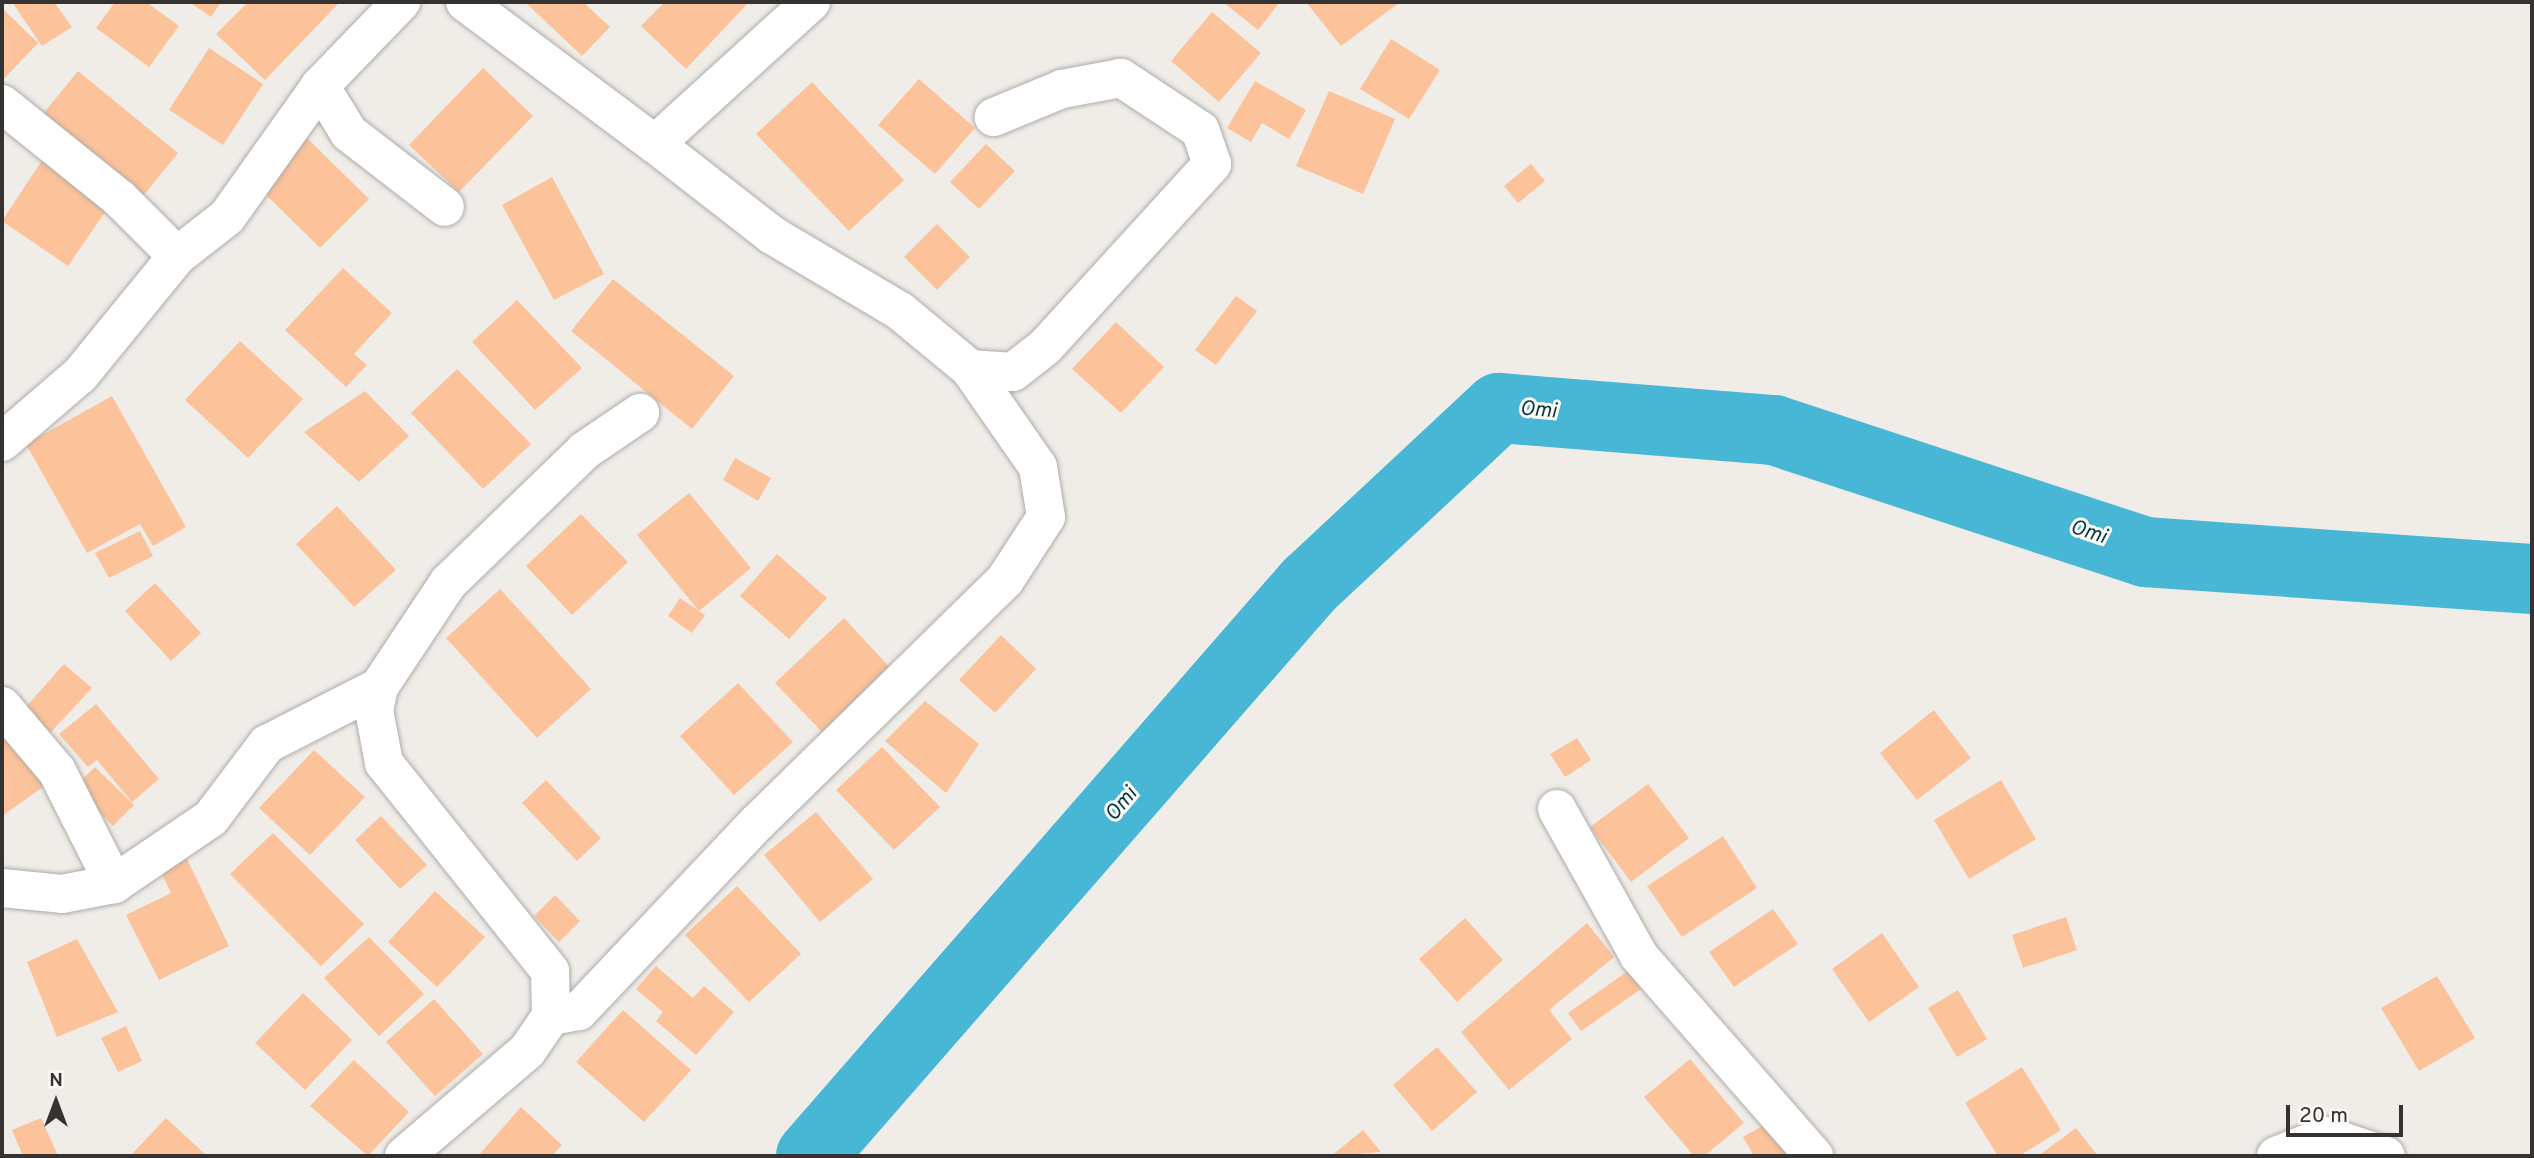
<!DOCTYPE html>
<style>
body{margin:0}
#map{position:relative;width:2534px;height:1158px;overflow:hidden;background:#f0ede9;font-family:Overpass,sans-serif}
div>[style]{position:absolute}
.river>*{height:70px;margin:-35px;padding:0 35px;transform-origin:35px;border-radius:35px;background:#48b6d5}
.building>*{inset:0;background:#fcc299}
.roads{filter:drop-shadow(0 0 2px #aeaba8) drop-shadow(0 0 2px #aeaba8)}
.minor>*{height:38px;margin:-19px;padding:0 19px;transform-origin:19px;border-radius:19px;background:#fff}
span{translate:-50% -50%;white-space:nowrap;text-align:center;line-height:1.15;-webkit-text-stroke:6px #fdfaf6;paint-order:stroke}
.water-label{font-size:21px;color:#023744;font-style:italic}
.frame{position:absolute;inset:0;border:4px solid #343332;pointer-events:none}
.north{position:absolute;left:21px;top:1067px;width:70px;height:70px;-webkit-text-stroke:5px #fdfaf6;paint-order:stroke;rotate:0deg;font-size:19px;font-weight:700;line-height:28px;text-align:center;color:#343332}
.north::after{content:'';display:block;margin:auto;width:24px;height:32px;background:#343332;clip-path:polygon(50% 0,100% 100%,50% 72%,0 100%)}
.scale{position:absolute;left:2286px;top:1105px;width:117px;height:32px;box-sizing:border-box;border:4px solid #343332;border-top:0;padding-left:9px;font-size:21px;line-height:24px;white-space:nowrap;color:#343332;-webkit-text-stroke:5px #fdfaf6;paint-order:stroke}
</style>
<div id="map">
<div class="river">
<i style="left:811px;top:1156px;width:758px;rotate:-48.91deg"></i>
<i style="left:1309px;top:585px;width:260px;rotate:-43deg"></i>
<i style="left:1499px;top:408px;width:276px;rotate:4.6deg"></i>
<i style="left:1774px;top:430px;width:391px;rotate:18.2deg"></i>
<i style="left:2145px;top:552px;width:388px;rotate:4deg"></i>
</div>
<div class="building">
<i style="clip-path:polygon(12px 2px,54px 2px,72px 27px,42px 46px)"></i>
<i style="clip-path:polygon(115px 2px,146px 2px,179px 26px,149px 67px,96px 28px)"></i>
<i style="clip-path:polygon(189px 2px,221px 2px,211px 17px)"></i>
<i style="clip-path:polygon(248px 2px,340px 2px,265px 80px,216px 34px)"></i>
<i style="clip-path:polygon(525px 2px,583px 2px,610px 27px,582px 56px)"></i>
<i style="clip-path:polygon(665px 2px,749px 2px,686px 69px,641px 26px)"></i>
<i style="clip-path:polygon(1223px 2px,1280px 2px,1258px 30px)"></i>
<i style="clip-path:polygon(1306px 2px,1400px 2px,1341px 46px)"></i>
<i style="clip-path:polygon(2px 8px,38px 43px,2px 81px)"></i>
<i style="clip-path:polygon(1212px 12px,1261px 53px,1219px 102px,1171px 61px)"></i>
<i style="clip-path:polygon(1391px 39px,1440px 70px,1409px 119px,1360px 89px)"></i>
<i style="clip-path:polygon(209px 48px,263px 84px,223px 145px,169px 110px)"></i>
<i style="clip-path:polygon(483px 68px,533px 116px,459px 192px,409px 145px)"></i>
<i style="clip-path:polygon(78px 71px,178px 153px,135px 206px,34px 125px)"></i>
<i style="clip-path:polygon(919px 79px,975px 128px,935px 174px,878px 125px)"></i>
<i style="clip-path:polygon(1255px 81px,1306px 110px,1289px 139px,1262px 123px,1251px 142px,1227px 128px)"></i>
<i style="clip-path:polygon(812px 82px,904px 180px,849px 231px,756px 134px)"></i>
<i style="clip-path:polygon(1329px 91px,1395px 119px,1363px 194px,1296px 166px)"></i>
<i style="clip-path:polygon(304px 135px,369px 199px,320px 248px,255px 184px)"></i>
<i style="clip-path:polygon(986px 144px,1015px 171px,979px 209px,950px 182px)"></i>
<i style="clip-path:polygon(47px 153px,114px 199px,68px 266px,2px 221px)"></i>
<i style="clip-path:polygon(1531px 164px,1545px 181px,1518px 203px,1504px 186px)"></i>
<i style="clip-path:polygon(552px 177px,604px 274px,554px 300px,502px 205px)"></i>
<i style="clip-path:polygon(937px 224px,970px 257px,937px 290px,904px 257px)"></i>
<i style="clip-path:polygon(343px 268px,392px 313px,354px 354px,367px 365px,346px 387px,285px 330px)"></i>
<i style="clip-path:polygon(613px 279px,734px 376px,692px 429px,571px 331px)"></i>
<i style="clip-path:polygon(1236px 296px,1257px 311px,1216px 365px,1195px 350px)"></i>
<i style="clip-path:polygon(517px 300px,582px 368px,535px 410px,472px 342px)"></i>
<i style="clip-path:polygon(1116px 322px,1164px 367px,1121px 413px,1072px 369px)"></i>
<i style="clip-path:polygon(240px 341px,303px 399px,248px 458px,185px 400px)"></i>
<i style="clip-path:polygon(457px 369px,531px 444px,483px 489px,411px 413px)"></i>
<i style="clip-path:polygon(365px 391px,409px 436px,359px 482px,304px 432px)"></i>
<i style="clip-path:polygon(112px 396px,186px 527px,153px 546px,140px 524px,87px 553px,26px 444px)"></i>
<i style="clip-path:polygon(735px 458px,771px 478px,758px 501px,723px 480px)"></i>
<i style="clip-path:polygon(689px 493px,751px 568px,699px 611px,637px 535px)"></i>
<i style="clip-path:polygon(337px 506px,396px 570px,354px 607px,296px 544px)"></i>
<i style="clip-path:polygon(581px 514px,628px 562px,572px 615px,526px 566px)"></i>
<i style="clip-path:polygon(140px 531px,153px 556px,109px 578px,95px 553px)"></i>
<i style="clip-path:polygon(777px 554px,827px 598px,789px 639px,740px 596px)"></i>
<i style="clip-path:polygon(155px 583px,201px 633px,171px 661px,125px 611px)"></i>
<i style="clip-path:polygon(500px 589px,591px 689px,537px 738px,446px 638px)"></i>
<i style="clip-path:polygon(680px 598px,705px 615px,692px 633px,668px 616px)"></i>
<i style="clip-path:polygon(844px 618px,895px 673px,827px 737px,775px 683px)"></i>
<i style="clip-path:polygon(1001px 635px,1036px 669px,995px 713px,959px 680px)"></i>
<i style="clip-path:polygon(64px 664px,92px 688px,51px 732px,25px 708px)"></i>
<i style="clip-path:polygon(738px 683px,793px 742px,734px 795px,680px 736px)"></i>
<i style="clip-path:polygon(925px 701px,979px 744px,946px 793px,885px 741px)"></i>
<i style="clip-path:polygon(96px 704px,159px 779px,132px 802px,97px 760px,88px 767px,59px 734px)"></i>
<i style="clip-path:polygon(1934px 710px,1971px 758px,1917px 800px,1880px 753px)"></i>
<i style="clip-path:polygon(2px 728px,50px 782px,2px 816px)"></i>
<i style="clip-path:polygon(1577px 738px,1591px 760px,1565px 777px,1550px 754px)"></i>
<i style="clip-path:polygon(882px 747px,940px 807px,894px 850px,836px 790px)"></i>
<i style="clip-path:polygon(314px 750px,365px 797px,310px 855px,259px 808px)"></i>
<i style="clip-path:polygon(95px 767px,134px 805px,113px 826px,74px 787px)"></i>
<i style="clip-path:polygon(546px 780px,601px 838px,577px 861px,522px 803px)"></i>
<i style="clip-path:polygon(2001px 780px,2036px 839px,1969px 879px,1934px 820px)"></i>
<i style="clip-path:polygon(1648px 784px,1689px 838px,1631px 882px,1590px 827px)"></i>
<i style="clip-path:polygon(816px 812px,873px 879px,820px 922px,764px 855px)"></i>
<i style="clip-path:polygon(381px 816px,427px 865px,400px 889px,355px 840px)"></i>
<i style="clip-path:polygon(273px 833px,364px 924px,321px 966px,230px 874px)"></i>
<i style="clip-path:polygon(1723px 836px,1757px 888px,1682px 937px,1647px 886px)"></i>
<i style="clip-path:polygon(187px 859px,229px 946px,159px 980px,126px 915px,171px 893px,161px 872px)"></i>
<i style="clip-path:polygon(737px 886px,801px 954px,749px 1002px,685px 935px)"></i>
<i style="clip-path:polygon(435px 891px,485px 937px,437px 987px,388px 942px)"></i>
<i style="clip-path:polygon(555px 895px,580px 921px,559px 942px,534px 916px)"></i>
<i style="clip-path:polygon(1773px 909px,1798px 944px,1734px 987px,1709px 952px)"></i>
<i style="clip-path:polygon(2066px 917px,2077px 950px,2023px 968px,2012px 935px)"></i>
<i style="clip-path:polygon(1465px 918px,1503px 960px,1457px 1002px,1419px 959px)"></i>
<i style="clip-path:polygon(1587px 923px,1614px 957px,1549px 1010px,1572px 1039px,1509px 1090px,1461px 1032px)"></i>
<i style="clip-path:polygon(1882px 933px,1919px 987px,1869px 1022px,1832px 969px)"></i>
<i style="clip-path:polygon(369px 937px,424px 994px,379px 1036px,324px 978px)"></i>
<i style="clip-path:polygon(77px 939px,118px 1012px,57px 1037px,27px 962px)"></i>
<i style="clip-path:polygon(656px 966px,693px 998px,704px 986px,734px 1012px,696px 1055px,656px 1021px,663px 1012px,636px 989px)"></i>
<i style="clip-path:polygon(1628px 971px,1641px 989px,1581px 1031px,1568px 1013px)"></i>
<i style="clip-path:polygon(2437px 976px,2475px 1038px,2419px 1071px,2381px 1008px)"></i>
<i style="clip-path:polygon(1958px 990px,1987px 1039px,1957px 1057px,1928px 1008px)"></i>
<i style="clip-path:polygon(303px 993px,352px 1040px,305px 1090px,255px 1043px)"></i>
<i style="clip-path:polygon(434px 999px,483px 1054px,435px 1096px,386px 1042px)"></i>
<i style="clip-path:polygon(623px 1010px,691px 1070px,644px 1122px,576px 1062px)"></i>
<i style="clip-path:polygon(126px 1026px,142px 1061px,118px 1072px,101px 1038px)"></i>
<i style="clip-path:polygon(1437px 1047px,1477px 1092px,1432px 1131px,1393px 1085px)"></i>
<i style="clip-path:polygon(1690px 1059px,1744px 1123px,1704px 1156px,1694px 1156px,1644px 1097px)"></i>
<i style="clip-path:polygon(354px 1060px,409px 1112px,368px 1156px,310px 1106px)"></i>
<i style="clip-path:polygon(2022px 1067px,2061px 1130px,2019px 1156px,1998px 1156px,1965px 1103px)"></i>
<i style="clip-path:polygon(521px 1107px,562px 1145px,552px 1156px,478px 1156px)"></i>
<i style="clip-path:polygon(41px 1118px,58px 1156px,23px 1156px,12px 1130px)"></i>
<i style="clip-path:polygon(166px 1118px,207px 1156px,130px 1156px)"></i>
<i style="clip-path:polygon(1771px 1121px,1792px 1156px,1754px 1156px,1743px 1137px)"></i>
<i style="clip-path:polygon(2076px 1128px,2098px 1156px,2038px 1156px)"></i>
<i style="clip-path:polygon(1363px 1130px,1381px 1152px,1331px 1156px)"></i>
</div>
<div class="roads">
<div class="minor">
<i style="left:465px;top:2px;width:237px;rotate:36.8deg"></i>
<i style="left:655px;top:144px;width:211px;rotate:-42.3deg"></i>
<i style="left:320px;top:86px;width:55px;rotate:58.3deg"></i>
<i style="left:349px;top:133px;width:121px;rotate:37.6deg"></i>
<i style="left:2px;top:104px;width:150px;rotate:38.8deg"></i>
<i style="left:119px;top:198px;width:82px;rotate:45deg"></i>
<i style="left:655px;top:144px;width:148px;rotate:37.9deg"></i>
<i style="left:772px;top:235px;width:149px;rotate:30.7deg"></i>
<i style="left:900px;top:311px;width:91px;rotate:39.6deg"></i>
<i style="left:970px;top:369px;width:43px;rotate:4deg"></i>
<i style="left:1013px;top:372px;width:41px;rotate:-38deg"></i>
<i style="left:1045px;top:347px;width:248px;rotate:-47.6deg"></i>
<i style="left:1212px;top:164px;width:36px;rotate:-109deg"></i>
<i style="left:1200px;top:130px;width:95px;rotate:-146.6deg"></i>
<i style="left:1121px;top:78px;width:60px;rotate:169.4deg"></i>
<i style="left:1062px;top:89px;width:74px;rotate:157.6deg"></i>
<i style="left:2px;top:442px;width:103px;rotate:-40.7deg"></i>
<i style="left:80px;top:375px;width:154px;rotate:-50.8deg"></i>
<i style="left:177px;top:256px;width:63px;rotate:-38deg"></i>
<i style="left:227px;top:217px;width:161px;rotate:-54.6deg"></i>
<i style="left:320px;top:86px;width:117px;rotate:-46deg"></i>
<i style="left:379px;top:687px;width:24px;rotate:102deg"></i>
<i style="left:374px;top:710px;width:54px;rotate:79.3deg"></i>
<i style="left:384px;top:763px;width:266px;rotate:51.4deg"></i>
<i style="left:550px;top:971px;width:45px;rotate:88.7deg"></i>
<i style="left:551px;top:1016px;width:42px;rotate:124.4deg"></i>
<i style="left:527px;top:1051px;width:162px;rotate:139.5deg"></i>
<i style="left:2px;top:706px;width:85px;rotate:49.8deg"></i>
<i style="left:57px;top:771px;width:127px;rotate:63.2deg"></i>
<i style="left:1557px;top:809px;width:168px;rotate:60.8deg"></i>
<i style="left:1639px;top:956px;width:266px;rotate:48.8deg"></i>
<i style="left:2px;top:888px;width:60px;rotate:5.7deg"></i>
<i style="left:62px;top:894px;width:53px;rotate:-10.9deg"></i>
<i style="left:114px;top:884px;width:117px;rotate:-34.2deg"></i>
<i style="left:211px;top:818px;width:93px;rotate:-52.9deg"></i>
<i style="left:267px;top:744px;width:126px;rotate:-27deg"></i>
<i style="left:379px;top:687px;width:125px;rotate:-56.4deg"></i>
<i style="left:448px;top:583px;width:190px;rotate:-44.1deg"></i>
<i style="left:584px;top:451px;width:68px;rotate:-34.2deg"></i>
<i style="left:551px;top:1016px;width:28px;rotate:-10deg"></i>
<i style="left:579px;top:1011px;width:259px;rotate:-46.6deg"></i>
<i style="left:757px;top:823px;width:347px;rotate:-44.4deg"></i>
<i style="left:1005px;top:580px;width:75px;rotate:-56.9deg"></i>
<i style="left:1046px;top:517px;width:51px;rotate:-99.1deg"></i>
<i style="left:1038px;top:467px;width:119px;rotate:-124.8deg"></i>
<i style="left:2276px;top:1156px;width:54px;rotate:-21.8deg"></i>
<i style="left:2326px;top:1136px;width:63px;rotate:18.4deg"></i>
</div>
</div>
<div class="water-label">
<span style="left:1538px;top:411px;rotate:5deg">Omi</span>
<span style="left:2088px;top:533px;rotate:18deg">Omi</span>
<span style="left:1122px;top:805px;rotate:-50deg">Omi</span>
</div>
<div class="frame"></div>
<div class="north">N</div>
<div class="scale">20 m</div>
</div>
